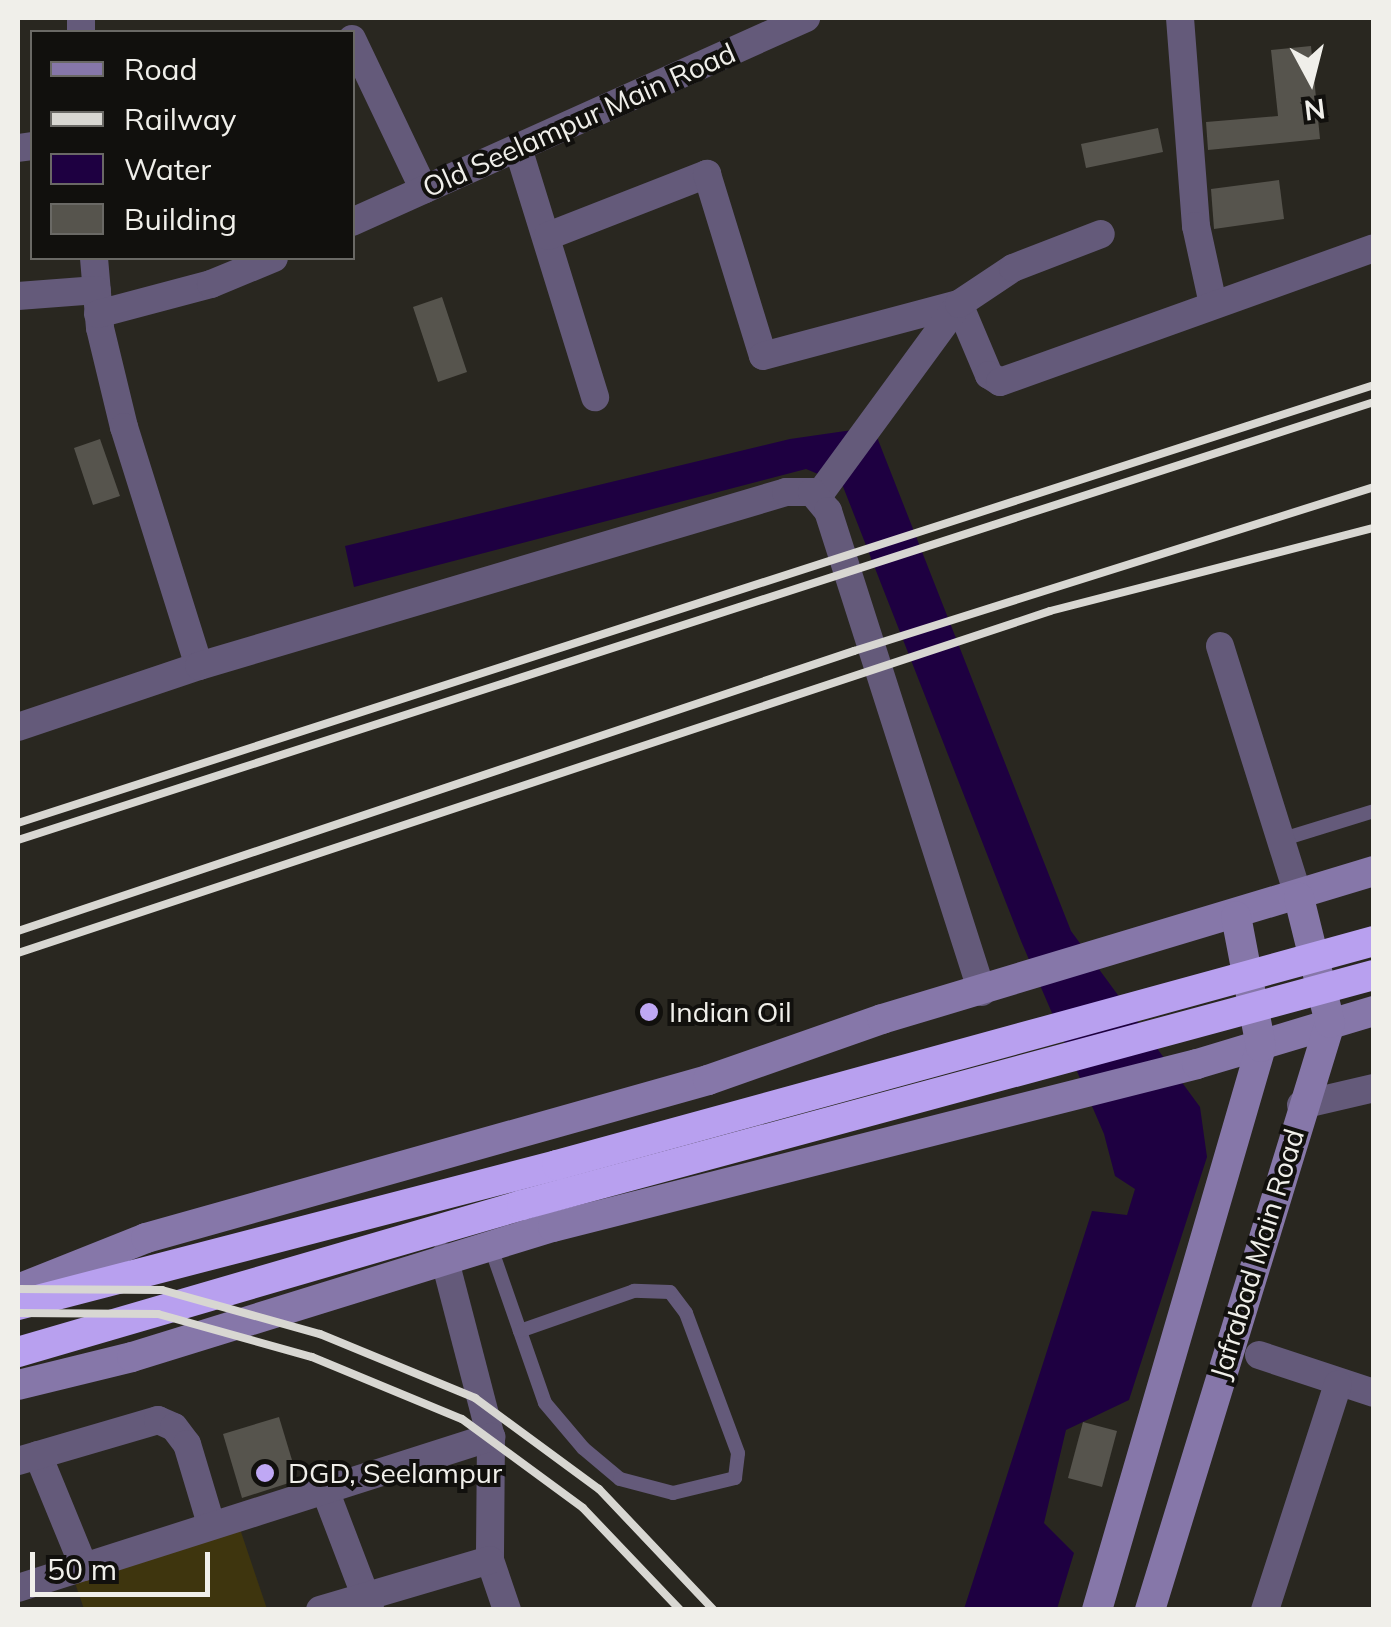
<!DOCTYPE html>
<style>
body{margin:0}
#map{position:relative;width:1391px;height:1627px;overflow:hidden;background:#292720;font-family:Mulish,sans-serif}
div>[style]{position:absolute}
.green>*{inset:0;background:#3e350e}
.water>*{inset:0;background:#1e0041}
.building>*{inset:0;background:#56544d}
.lane>*{height:14px;margin:-7px;padding:0 7px;transform-origin:7px;border-radius:7px;background:#645a7a}
.street>*{height:28px;margin:-14px;padding:0 14px;transform-origin:14px;border-radius:14px;background:#645a7a}
.secondary>*{height:30px;margin:-15px;padding:0 15px;transform-origin:15px;border-radius:15px;background:#8677a9}
.highway>*{height:30px;margin:-15px;padding:0 15px;transform-origin:15px;border-radius:15px;background:#b8a0ef}
.rail>*{height:8px;margin:-4px;padding:0 4px;transform-origin:4px;border-radius:4px;background:#d8d7d2}
.highway-bridge>*{height:30px;margin:-15px;padding:0 15px;transform-origin:15px;border-radius:15px;background:#b8a0ef}
.dots>*{width:28px;height:28px;translate:-50% -50%;box-sizing:border-box;border:5px solid #11100d;border-radius:50%}
span{translate:-50% -50%;white-space:nowrap;text-align:center;line-height:1.15;-webkit-text-stroke:8px #11100d;paint-order:stroke}
.street-label{font-size:28px;color:#f0efea}
.poi-label{font-size:28px;color:#f0efea}
.left{translate:0 -50%;text-align:left}
.frame{position:absolute;inset:0;border:20px solid #f0efea;pointer-events:none}
.legend{position:absolute;left:30px;top:30px;width:325px;height:230px;box-sizing:border-box;background:#11100d;border:2px solid #6a6965;margin:0;padding:12px 18px;list-style:none;font-size:30px;color:#f0efea}
.legend li{display:flex;align-items:center;gap:20px;height:50px}
.legend b{width:50px;border:2px solid #6a6965}
.north{position:absolute;left:1261px;top:30px;width:100px;height:100px;-webkit-text-stroke:8px #11100d;paint-order:stroke;rotate:173deg;font-size:28px;font-weight:700;line-height:40px;text-align:center;color:#f0efea}
.north::after{content:'';display:block;margin:auto;width:35px;height:45px;background:#f0efea;clip-path:polygon(50% 0,100% 100%,50% 72%,0 100%)}
.scale{position:absolute;left:30px;top:1552px;width:180px;height:45px;box-sizing:border-box;border:5px solid #f0efea;border-top:0;padding-left:12px;font-size:30px;line-height:35px;white-space:nowrap;color:#f0efea;-webkit-text-stroke:8px #11100d;paint-order:stroke}
</style>
<div id="map">
<div class="green">
<i style="clip-path:polygon(239px 1526px,267px 1609px,84px 1609px,75px 1583px)"></i>
</div>
<div class="water">
<i style="clip-path:polygon(873px 427px,1071px 931px,1200px 1107px,1207px 1157px,1129px 1400px,1066px 1430px,1044px 1523px,1074px 1553px,1057px 1609px,964px 1609px,1092px 1211px,1127px 1215px,1135px 1189px,1115px 1176px,1104px 1134px,1021px 941px,842px 484px,806px 469px,354px 587px,345px 546px,790px 439px)"></i>
</div>
<div class="building">
<i style="clip-path:polygon(1311px 46px,1320px 139px,1208px 150px,1206px 122px,1278px 116px,1271px 50px)"></i>
<i style="clip-path:polygon(1158px 128px,1163px 152px,1086px 168px,1081px 144px)"></i>
<i style="clip-path:polygon(1279px 180px,1284px 219px,1214px 229px,1211px 189px)"></i>
<i style="clip-path:polygon(442px 297px,467px 372px,438px 382px,413px 307px)"></i>
<i style="clip-path:polygon(100px 439px,120px 496px,93px 505px,74px 448px)"></i>
<i style="clip-path:polygon(279px 1417px,298px 1480px,242px 1498px,223px 1434px)"></i>
<i style="clip-path:polygon(1083px 1422px,1117px 1431px,1102px 1487px,1068px 1478px)"></i>
</div>
<div class="lane">
<i style="left:1280px;top:840px;width:98px;rotate:-17.1deg"></i>
<i style="left:490px;top:1245px;width:167px;rotate:70.8deg"></i>
<i style="left:545px;top:1403px;width:59px;rotate:49.8deg"></i>
<i style="left:583px;top:1448px;width:48px;rotate:40deg"></i>
<i style="left:620px;top:1479px;width:55px;rotate:14.8deg"></i>
<i style="left:673px;top:1493px;width:64px;rotate:-13.6deg"></i>
<i style="left:735px;top:1478px;width:25px;rotate:-83deg"></i>
<i style="left:738px;top:1453px;width:149px;rotate:-110.4deg"></i>
<i style="left:686px;top:1313px;width:26px;rotate:-127deg"></i>
<i style="left:670px;top:1292px;width:36px;rotate:-178deg"></i>
<i style="left:634px;top:1291px;width:121px;rotate:160.7deg"></i>
</div>
<div class="street">
<i style="left:81px;top:18px;width:14px;rotate:90deg"></i>
<i style="left:1180px;top:18px;width:209px;rotate:85.6deg"></i>
<i style="left:1196px;top:226px;width:80px;rotate:77.7deg"></i>
<i style="left:352px;top:39px;width:167px;rotate:64.5deg"></i>
<i style="left:18px;top:148px;width:14px;rotate:-8deg"></i>
<i style="left:518px;top:148px;width:261px;rotate:72.8deg"></i>
<i style="left:352px;top:222px;width:498px;rotate:-24.2deg"></i>
<i style="left:548px;top:236px;width:171px;rotate:-21.3deg"></i>
<i style="left:707px;top:174px;width:190px;rotate:72.9deg"></i>
<i style="left:763px;top:356px;width:203px;rotate:-14.9deg"></i>
<i style="left:959px;top:304px;width:77px;rotate:67.1deg"></i>
<i style="left:989px;top:375px;width:13px;rotate:32deg"></i>
<i style="left:1000px;top:382px;width:397px;rotate:-19.7deg"></i>
<i style="left:94px;top:258px;width:70px;rotate:85.1deg"></i>
<i style="left:100px;top:328px;width:102px;rotate:76.4deg"></i>
<i style="left:124px;top:427px;width:250px;rotate:72.6deg"></i>
<i style="left:18px;top:296px;width:79px;rotate:-4.3deg"></i>
<i style="left:98px;top:314px;width:117px;rotate:-14.9deg"></i>
<i style="left:211px;top:284px;width:68px;rotate:-22.4deg"></i>
<i style="left:819px;top:495px;width:237px;rotate:-53.8deg"></i>
<i style="left:959px;top:304px;width:65px;rotate:-33.7deg"></i>
<i style="left:1013px;top:268px;width:94px;rotate:-21.1deg"></i>
<i style="left:1220px;top:646px;width:264px;rotate:72.6deg"></i>
<i style="left:18px;top:727px;width:191px;rotate:-18.6deg"></i>
<i style="left:199px;top:666px;width:612px;rotate:-16.51deg"></i>
<i style="left:786px;top:492px;width:26px"></i>
<i style="left:812px;top:492px;width:25px;rotate:50deg"></i>
<i style="left:828px;top:511px;width:505px;rotate:72.25deg"></i>
<i style="left:1301px;top:1105px;width:75px;rotate:-13.1deg"></i>
<i style="left:444px;top:1257px;width:186px;rotate:75.4deg"></i>
<i style="left:491px;top:1437px;width:123px;rotate:90.5deg"></i>
<i style="left:490px;top:1560px;width:53px;rotate:71.2deg"></i>
<i style="left:1259px;top:1355px;width:121px;rotate:18.3deg"></i>
<i style="left:38px;top:1455px;width:121px;rotate:67.7deg"></i>
<i style="left:18px;top:1461px;width:146px;rotate:-16.3deg"></i>
<i style="left:158px;top:1420px;width:17px;rotate:24deg"></i>
<i style="left:174px;top:1427px;width:21px;rotate:53deg"></i>
<i style="left:187px;top:1444px;width:84px;rotate:73.3deg"></i>
<i style="left:325px;top:1490px;width:126px;rotate:69.1deg"></i>
<i style="left:18px;top:1588px;width:497px;rotate:-17.7deg"></i>
<i style="left:320px;top:1610px;width:177px;rotate:-16.4deg"></i>
<i style="left:1265px;top:1610px;width:237px;rotate:-72.1deg"></i>
</div>
<div class="secondary">
<i style="left:18px;top:1289px;width:138px;rotate:-21.7deg"></i>
<i style="left:146px;top:1238px;width:584px;rotate:-15.7deg"></i>
<i style="left:708px;top:1080px;width:184px;rotate:-19.3deg"></i>
<i style="left:882px;top:1019px;width:514px;rotate:-16.74deg"></i>
<i style="left:18px;top:1385px;width:117px;rotate:-13.8deg"></i>
<i style="left:132px;top:1357px;width:441px;rotate:-17.2deg"></i>
<i style="left:553px;top:1227px;width:664px;rotate:-14.2deg"></i>
<i style="left:1197px;top:1064px;width:185px;rotate:-16.7deg"></i>
<i style="left:1097px;top:1610px;width:586px;rotate:-73.76deg"></i>
<i style="left:1261px;top:1047px;width:133px;rotate:-100.8deg"></i>
<i style="left:1150px;top:1610px;width:614px;rotate:-72.95deg"></i>
<i style="left:1330px;top:1023px;width:129px;rotate:-103.9deg"></i>
</div>
<div class="highway">
<i style="left:18px;top:1305px;width:557px;rotate:-14.56deg"></i>
<i style="left:18px;top:1352px;width:525px;rotate:-16.26deg"></i>
</div>
<div class="rail">
<i style="left:18px;top:823px;width:1425px;rotate:-17.9deg"></i>
<i style="left:18px;top:840px;width:1425px;rotate:-17.9deg"></i>
<i style="left:18px;top:931px;width:882px;rotate:-18.52deg"></i>
<i style="left:854px;top:651px;width:545px;rotate:-17.5deg"></i>
<i style="left:18px;top:953px;width:1087px;rotate:-18.33deg"></i>
<i style="left:1050px;top:611px;width:334px;rotate:-14.4deg"></i>
<i style="left:18px;top:1289px;width:144px;rotate:0.4deg"></i>
<i style="left:162px;top:1290px;width:164px;rotate:15.6deg"></i>
<i style="left:320px;top:1334px;width:168px;rotate:22.4deg"></i>
<i style="left:475px;top:1398px;width:154px;rotate:36.3deg"></i>
<i style="left:599px;top:1489px;width:167px;rotate:46.5deg"></i>
<i style="left:18px;top:1313px;width:140px;rotate:0.4deg"></i>
<i style="left:158px;top:1314px;width:160px;rotate:15.6deg"></i>
<i style="left:312px;top:1357px;width:162px;rotate:22.5deg"></i>
<i style="left:462px;top:1419px;width:150px;rotate:36.3deg"></i>
<i style="left:583px;top:1508px;width:141px;rotate:46.4deg"></i>
</div>
<div class="highway-bridge">
<i style="left:557px;top:1165px;width:847px;rotate:-15.33deg"></i>
<i style="left:522px;top:1205px;width:882px;rotate:-15.11deg"></i>
</div>
<div class="dots">
<i style="left:649px;top:1012px;background:#bfa8f4"></i>
<i style="left:265px;top:1473px;background:#bfa8f4"></i>
</div>
<div class="street-label">
<span style="left:579px;top:120px;rotate:-24deg">Old Seelampur Main Road</span>
<span style="left:1257px;top:1254px;rotate:-73deg">Jafrabad Main Road</span>
</div>
<div class="poi-label">
<span class="left" style="left:669px;top:1012px">Indian Oil</span>
<span class="left" style="left:288px;top:1473px">DGD, Seelampur</span>
</div>
<div class="frame"></div>
<ul class="legend">
<li><b style="height:12px;background:#8677a9"></b>Road</li>
<li><b style="height:12px;background:#d8d7d2"></b>Railway</li>
<li><b style="height:28px;background:#1e0041"></b>Water</li>
<li><b style="height:28px;background:#56544d"></b>Building</li>
</ul>
<div class="north">N</div>
<div class="scale">50 m</div>
</div>
